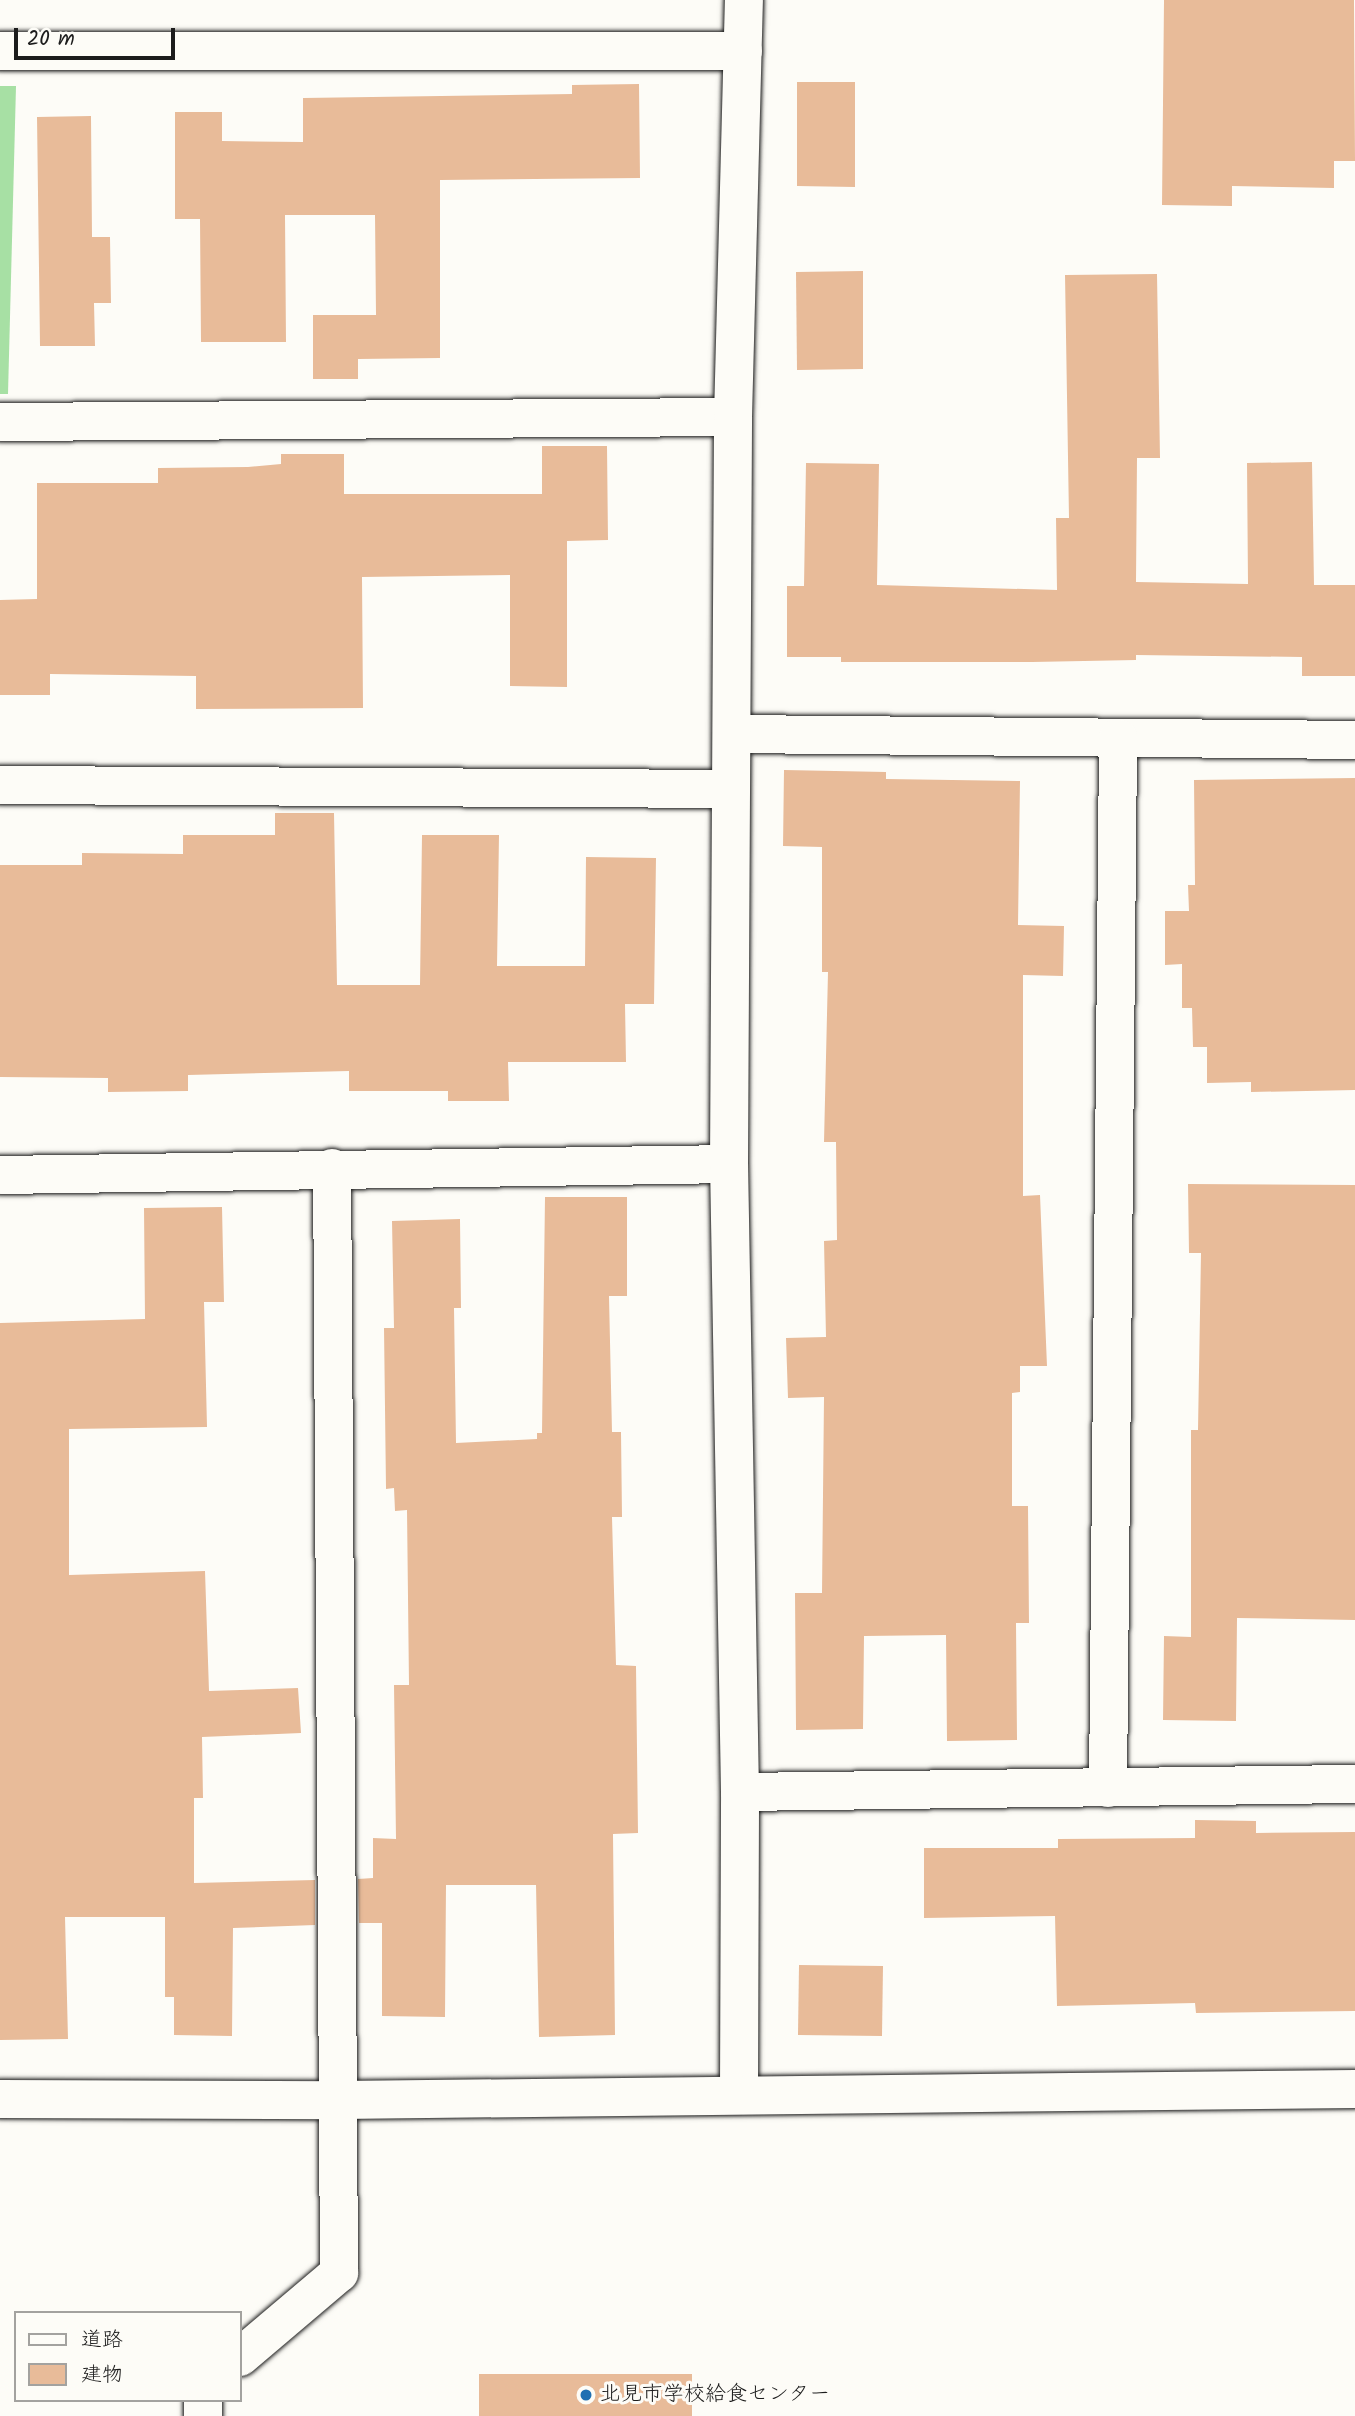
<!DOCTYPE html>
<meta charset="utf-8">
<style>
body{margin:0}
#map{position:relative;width:1355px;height:2416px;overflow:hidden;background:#fdfcf7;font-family:Kalam,"Klee One",sans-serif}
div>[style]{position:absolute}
.green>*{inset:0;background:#a7e0a4}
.building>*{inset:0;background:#e8bb99}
.roads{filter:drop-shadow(0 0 2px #1c1c1c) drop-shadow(0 0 2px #1c1c1c)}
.minor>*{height:38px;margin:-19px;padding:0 19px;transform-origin:19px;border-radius:19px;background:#fdfcf7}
.dots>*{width:19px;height:19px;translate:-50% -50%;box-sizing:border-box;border:4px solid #fdfcf7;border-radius:50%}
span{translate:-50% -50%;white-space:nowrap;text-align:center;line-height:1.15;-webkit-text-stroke:6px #fdfcf7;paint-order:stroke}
.poi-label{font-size:21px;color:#1c1c1c}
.left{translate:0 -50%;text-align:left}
.legend{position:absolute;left:14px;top:2311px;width:228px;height:91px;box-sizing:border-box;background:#fdfcf7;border:2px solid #a3a29f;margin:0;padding:9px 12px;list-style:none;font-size:21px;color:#1c1c1c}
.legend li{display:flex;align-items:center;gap:14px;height:35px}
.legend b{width:35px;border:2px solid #a3a29f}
.scale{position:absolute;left:14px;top:28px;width:161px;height:32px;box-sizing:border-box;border:4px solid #1c1c1c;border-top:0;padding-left:9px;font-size:21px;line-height:24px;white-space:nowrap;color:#1c1c1c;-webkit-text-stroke:5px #fdfcf7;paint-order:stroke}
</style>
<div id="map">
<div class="green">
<i style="clip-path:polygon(0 86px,16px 86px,8px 394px,0 394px)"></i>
</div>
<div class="building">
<i style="clip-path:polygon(1164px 0,1354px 0,1355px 161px,1334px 161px,1334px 188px,1232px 186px,1232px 206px,1162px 205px)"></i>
<i style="clip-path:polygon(797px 82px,855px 82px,855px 187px,797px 186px)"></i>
<i style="clip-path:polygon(639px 84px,640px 178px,440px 180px,440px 358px,358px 359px,358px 379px,313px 379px,313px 315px,376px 315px,375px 215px,285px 215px,286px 342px,201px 342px,200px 219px,175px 219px,175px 112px,222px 112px,222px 141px,303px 142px,303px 98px,572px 94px,572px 85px)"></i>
<i style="clip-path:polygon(91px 116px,92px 237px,110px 237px,111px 303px,94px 303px,95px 346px,40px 346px,37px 117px)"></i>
<i style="clip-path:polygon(863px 271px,863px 369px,797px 370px,796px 272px)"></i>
<i style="clip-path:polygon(1157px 274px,1160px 458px,1137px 458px,1136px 582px,1248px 584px,1247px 463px,1312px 462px,1314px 585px,1355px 585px,1355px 676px,1302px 676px,1302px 657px,1136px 655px,1136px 660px,1032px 662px,841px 662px,841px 657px,787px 657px,787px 586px,804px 586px,806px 463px,879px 464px,877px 585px,1057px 590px,1056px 518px,1069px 518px,1065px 275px)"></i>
<i style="clip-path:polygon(542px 446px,607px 446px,608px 540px,567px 541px,567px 687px,510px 686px,510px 575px,362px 577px,363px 708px,196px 709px,196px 676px,50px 674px,50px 695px,0 695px,0 600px,37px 599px,37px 483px,158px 483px,158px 468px,248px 467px,281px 464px,281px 454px,344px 454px,344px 494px,542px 494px)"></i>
<i style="clip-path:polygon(784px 770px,886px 772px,886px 779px,1020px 781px,1018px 925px,1064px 926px,1063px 976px,1023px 975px,1023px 1196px,1040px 1195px,1047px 1366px,1020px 1366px,1020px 1392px,1012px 1393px,1012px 1506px,1028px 1506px,1029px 1623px,1016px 1623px,1017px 1740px,947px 1741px,946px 1635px,864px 1636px,863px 1729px,796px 1730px,795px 1593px,822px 1593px,824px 1397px,788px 1398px,786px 1338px,826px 1337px,824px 1241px,837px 1240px,836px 1142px,824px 1142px,828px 972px,822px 972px,822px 847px,783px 846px)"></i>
<i style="clip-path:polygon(1355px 778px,1355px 1090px,1251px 1092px,1251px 1082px,1207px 1083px,1207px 1047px,1193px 1047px,1192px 1008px,1182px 1008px,1182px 964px,1165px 965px,1165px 911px,1189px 911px,1188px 885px,1195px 885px,1194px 780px)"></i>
<i style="clip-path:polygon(275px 813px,334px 813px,337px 985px,420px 985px,422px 835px,499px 835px,497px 966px,585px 966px,586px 857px,656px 858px,654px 1004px,625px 1004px,626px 1062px,508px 1062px,509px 1101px,448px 1101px,448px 1091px,349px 1091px,349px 1071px,188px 1075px,188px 1091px,108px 1092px,108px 1078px,0 1077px,0 865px,82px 865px,82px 853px,183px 854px,183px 835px,275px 835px)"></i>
<i style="clip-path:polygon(1188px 1184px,1355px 1185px,1355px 1620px,1237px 1618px,1236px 1721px,1163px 1720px,1164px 1636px,1191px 1637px,1191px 1430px,1198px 1430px,1201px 1253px,1189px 1253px)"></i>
<i style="clip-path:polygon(545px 1197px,627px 1197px,627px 1296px,609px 1296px,612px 1432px,621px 1432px,622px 1517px,612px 1517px,616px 1665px,636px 1666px,638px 1833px,613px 1834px,615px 2035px,539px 2037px,536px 1885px,446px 1885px,445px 2017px,382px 2016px,382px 1923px,359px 1923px,358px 1879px,373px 1878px,373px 1838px,396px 1839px,394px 1685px,409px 1685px,407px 1510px,395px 1511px,394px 1488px,386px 1489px,384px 1328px,394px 1328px,392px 1221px,460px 1219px,461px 1308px,454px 1308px,456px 1443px,537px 1439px,537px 1433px,542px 1433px)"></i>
<i style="clip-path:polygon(222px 1207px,224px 1302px,204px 1302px,207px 1427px,69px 1429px,69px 1575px,205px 1571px,209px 1691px,298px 1688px,301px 1733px,202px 1737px,203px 1798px,194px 1798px,194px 1883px,315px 1880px,315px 1925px,233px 1928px,232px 2036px,174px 2035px,174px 1997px,165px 1997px,165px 1917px,65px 1917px,68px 2039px,0 2040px,0 1323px,145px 1319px,144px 1208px)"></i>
<i style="clip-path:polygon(1195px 1820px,1256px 1821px,1256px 1833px,1355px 1832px,1355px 2011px,1196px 2013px,1195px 2003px,1057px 2006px,1055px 1916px,924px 1918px,924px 1848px,1058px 1848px,1058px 1839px,1195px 1838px)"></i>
<i style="clip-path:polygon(799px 1965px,883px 1966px,882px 2036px,798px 2035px)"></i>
<i style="clip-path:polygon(479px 2374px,692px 2374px,692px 2416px,479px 2416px)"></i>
</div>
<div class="roads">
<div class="minor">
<i style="left:0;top:51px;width:743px"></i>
<i style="left:0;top:422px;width:733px;rotate:-0.39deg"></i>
<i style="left:733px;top:734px;width:622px;rotate:0.55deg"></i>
<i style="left:0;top:785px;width:731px;rotate:0.31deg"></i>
<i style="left:0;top:1175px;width:729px;rotate:-0.86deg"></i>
<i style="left:1108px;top:1788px;width:1050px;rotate:-89.45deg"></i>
<i style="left:740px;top:1792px;width:615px;rotate:-0.75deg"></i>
<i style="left:739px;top:2093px;width:301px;rotate:-89.8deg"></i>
<i style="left:740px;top:1792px;width:628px;rotate:-91deg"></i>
<i style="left:729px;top:1164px;width:747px;rotate:-89.69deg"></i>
<i style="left:733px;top:417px;width:417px;rotate:-88.5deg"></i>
<i style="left:0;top:2099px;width:340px;rotate:0.2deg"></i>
<i style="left:340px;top:2100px;width:1015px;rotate:-0.62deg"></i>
<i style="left:240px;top:2357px;width:130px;rotate:-40.3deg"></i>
<i style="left:339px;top:2273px;width:1105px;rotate:-90.36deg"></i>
<i style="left:203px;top:2400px;width:16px;rotate:90deg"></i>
</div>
</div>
<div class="dots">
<i style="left:586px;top:2395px;background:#1f6fb2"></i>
</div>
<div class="poi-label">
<span class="left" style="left:600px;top:2395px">北見市学校給食センター</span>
</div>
<ul class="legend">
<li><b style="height:9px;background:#fdfcf7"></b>道路</li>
<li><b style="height:19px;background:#e8bb99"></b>建物</li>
</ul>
<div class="scale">20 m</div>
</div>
